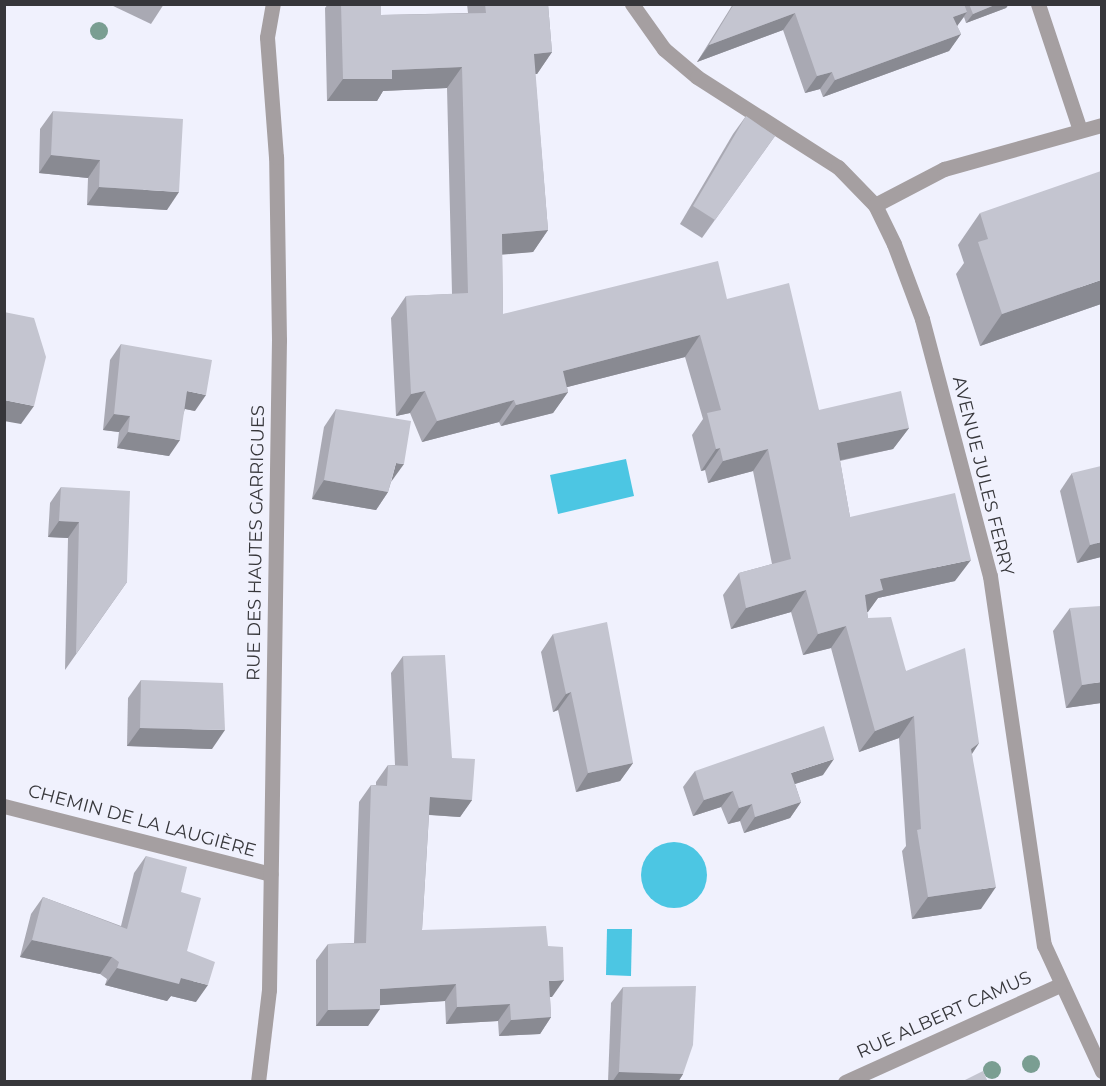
<!DOCTYPE html>
<meta charset="utf-8">
<style>
body{margin:0}
#map{position:relative;width:1106px;height:1086px;overflow:hidden;background:#f0f1fd;font-family:Montserrat,sans-serif}
div>[style]{position:absolute}
.water>*{inset:0;background:#4cc6e3}
.round{border-radius:50%}
.minor>*{height:15px;margin:-7.5px;padding:0 7.5px;transform-origin:7.5px;border-radius:7.5px;background:#a59fa1}
.trees>*{width:18px;height:18px;margin:-9px;border-radius:50%;background:#7a9e92}
.wall>*{inset:0;background:#a9a9b3}
.shaded-wall>*{inset:0;background:#898a92}
.building>*{inset:0;background:#c4c5d0}
span{translate:-50% -50%;white-space:nowrap;text-align:center;line-height:1.15;-webkit-text-stroke:4.5px #f0f1fd;paint-order:stroke}
.street-label{font-size:18px;color:#36363a}
.frame{position:absolute;inset:0;border:6px solid #36363a;pointer-events:none}
</style>
<div id="map">
<div class="water">
<i style="clip-path:polygon(626px 459px,634px 496px,558px 514px,550px 475px)"></i>
<i class="round" style="left:641px;top:842px;width:66px;height:66px"></i>
<i style="clip-path:polygon(607px 929px,632px 929px,631px 976px,606px 975px)"></i>
</div>
<div class="minor">
<i style="left:632px;top:4px;width:55px;rotate:54.6deg"></i>
<i style="left:664px;top:49px;width:43px;rotate:40.3deg"></i>
<i style="left:697px;top:77px;width:167px;rotate:32.6deg"></i>
<i style="left:838px;top:167px;width:53px;rotate:45.8deg"></i>
<i style="left:875px;top:205px;width:43px;rotate:64deg"></i>
<i style="left:894px;top:244px;width:80px;rotate:69.5deg"></i>
<i style="left:922px;top:319px;width:266px;rotate:75.2deg"></i>
<i style="left:990px;top:576px;width:373px;rotate:81.7deg"></i>
<i style="left:1044px;top:945px;width:139px;rotate:65.3deg"></i>
<i style="left:1038px;top:4px;width:133px;rotate:71.6deg"></i>
<i style="left:875px;top:205px;width:78px;rotate:-27.6deg"></i>
<i style="left:944px;top:169px;width:164px;rotate:-15.6deg"></i>
<i style="left:4px;top:806px;width:275px;rotate:14.3deg"></i>
<i style="left:258px;top:1082px;width:93px;rotate:-83.2deg"></i>
<i style="left:269px;top:990px;width:650px;rotate:-89.12deg"></i>
<i style="left:279px;top:340px;width:183px;rotate:-90.9deg"></i>
<i style="left:276px;top:157px;width:120px;rotate:-94.3deg"></i>
<i style="left:267px;top:37px;width:34px;rotate:-80deg"></i>
<i style="left:845px;top:1082px;width:236px;rotate:-24.3deg"></i>
</div>
<div class="trees">
<i style="left:99px;top:31px"></i>
<i style="left:1031px;top:1064px"></i>
<i style="left:992px;top:1070px"></i>
</div>
<div class="wall">
<i style="clip-path:polygon(109px 4px,164px 4px,151px 24px)"></i>
<i style="clip-path:polygon(328px 4px,381px 4px,381px 15px,468px 13px,467px 4px,548px 4px,552px 52px,537px 74px,535px 74px,548px 230px,533px 252px,502px 254px,503px 314px,727px 299px,819px 410px,909px 428px,893px 449px,840px 461px,850px 517px,955px 581px,878px 598px,867px 612px,868px 618px,906px 671px,979px 743px,972px 754px,981px 909px,912px 919px,902px 851px,906px 846px,899px 738px,859px 752px,831px 648px,803px 655px,791px 612px,731px 629px,723px 595px,739px 573px,772px 564px,753px 471px,708px 483px,705px 470px,701px 471px,692px 435px,703px 419px,685px 357px,567px 387px,568px 392px,553px 413px,501px 426px,499px 422px,422px 442px,410px 413px,396px 416px,391px 318px,406px 296px,452px 294px,447px 88px,383px 91px,377px 101px,327px 101px,325px 8px)"></i>
<i style="clip-path:polygon(733px 4px,1009px 4px,1006px 8px,966px 23px,964px 17px,957px 26px,961px 34px,949px 51px,823px 97px,820px 89px,805px 93px,783px 30px,697px 62px)"></i>
<i style="clip-path:polygon(53px 111px,167px 210px,87px 205px,88px 178px,39px 173px,40px 129px)"></i>
<i style="clip-path:polygon(746px 116px,775px 136px,702px 238px,680px 224px,733px 134px)"></i>
<i style="clip-path:polygon(980px 213px,1101px 304px,980px 346px,956px 274px,964px 263px,958px 245px)"></i>
<i style="clip-path:polygon(121px 344px,195px 411px,185px 409px,169px 456px,117px 448px,119px 432px,103px 430px,110px 360px)"></i>
<i style="clip-path:polygon(336px 409px,391px 482px,388px 492px,376px 510px,312px 499px,324px 427px)"></i>
<i style="clip-path:polygon(1072px 473px,1101px 557px,1077px 563px,1060px 491px)"></i>
<i style="clip-path:polygon(61px 487px,127px 582px,65px 670px,68px 538px,48px 537px,50px 503px)"></i>
<i style="clip-path:polygon(1070px 608px,1101px 703px,1066px 708px,1053px 631px)"></i>
<i style="clip-path:polygon(553px 634px,633px 763px,620px 781px,576px 792px,558px 710px,553px 712px,541px 652px)"></i>
<i style="clip-path:polygon(403px 656px,472px 800px,460px 817px,429px 815px,422px 930px,552px 997px,550px 997px,551px 1017px,540px 1034px,499px 1036px,498px 1021px,446px 1024px,445px 1001px,380px 1005px,368px 1026px,316px 1026px,316px 960px,328px 944px,354px 943px,359px 802px,371px 785px,376px 785px,376px 782px,388px 765px,395px 765px,391px 673px)"></i>
<i style="clip-path:polygon(141px 680px,212px 749px,127px 746px,128px 698px)"></i>
<i style="clip-path:polygon(695px 771px,823px 775px,795px 784px,801px 802px,790px 818px,744px 833px,740px 821px,728px 824px,721px 807px,693px 816px,683px 787px)"></i>
<i style="clip-path:polygon(146px 856px,181px 892px,187px 951px,196px 1002px,171px 996px,167px 1001px,105px 985px,107px 979px,100px 974px,20px 957px,31px 914px,43px 897px,121px 926px,134px 873px)"></i>
<i style="clip-path:polygon(623px 987px,683px 1074px,678px 1082px,608px 1082px,611px 1003px)"></i>
</div>
<div class="shaded-wall">
<i style="clip-path:polygon(997px 4px,1009px 4px,1006px 8px,966px 23px,973px 14px)"></i>
<i style="clip-path:polygon(967px 12px,955px 29px,953px 17px)"></i>
<i style="clip-path:polygon(795px 13px,783px 30px,697px 62px,709px 45px)"></i>
<i style="clip-path:polygon(961px 34px,949px 51px,823px 97px,835px 80px)"></i>
<i style="clip-path:polygon(552px 52px,537px 74px,519px 75px,534px 54px)"></i>
<i style="clip-path:polygon(462px 67px,447px 88px,383px 91px,377px 101px,327px 101px,343px 79px,392px 70px)"></i>
<i style="clip-path:polygon(832px 72px,820px 89px,805px 93px,817px 76px)"></i>
<i style="clip-path:polygon(51px 155px,100px 160px,88px 178px,39px 173px)"></i>
<i style="clip-path:polygon(99px 187px,179px 192px,167px 210px,87px 205px)"></i>
<i style="clip-path:polygon(548px 230px,533px 252px,487px 256px,502px 234px)"></i>
<i style="clip-path:polygon(1101px 280px,1101px 304px,980px 346px,1002px 314px)"></i>
<i style="clip-path:polygon(700px 335px,685px 357px,548px 392px,563px 371px)"></i>
<i style="clip-path:polygon(187px 391px,206px 395px,195px 411px,176px 407px)"></i>
<i style="clip-path:polygon(425px 391px,410px 413px,396px 416px,411px 394px)"></i>
<i style="clip-path:polygon(568px 392px,553px 413px,501px 426px,516px 405px)"></i>
<i style="clip-path:polygon(4px 400px,34px 406px,21px 424px,4px 421px)"></i>
<i style="clip-path:polygon(514px 400px,499px 422px,422px 442px,437px 421px)"></i>
<i style="clip-path:polygon(114px 414px,130px 416px,119px 432px,103px 430px)"></i>
<i style="clip-path:polygon(909px 428px,893px 449px,822px 464px,837px 443px)"></i>
<i style="clip-path:polygon(128px 432px,180px 440px,169px 456px,117px 448px)"></i>
<i style="clip-path:polygon(720px 448px,705px 470px,701px 471px,716px 449px)"></i>
<i style="clip-path:polygon(768px 449px,753px 471px,708px 483px,723px 461px)"></i>
<i style="clip-path:polygon(396px 463px,404px 464px,391px 482px)"></i>
<i style="clip-path:polygon(324px 480px,388px 492px,376px 510px,312px 499px)"></i>
<i style="clip-path:polygon(59px 521px,79px 522px,68px 538px,48px 537px)"></i>
<i style="clip-path:polygon(1101px 542px,1101px 557px,1077px 563px,1090px 545px)"></i>
<i style="clip-path:polygon(971px 560px,955px 581px,878px 598px,868px 612px,849px 616px,865px 595px,880px 579px)"></i>
<i style="clip-path:polygon(806px 590px,791px 612px,731px 629px,746px 608px)"></i>
<i style="clip-path:polygon(846px 626px,831px 648px,803px 655px,818px 634px)"></i>
<i style="clip-path:polygon(1101px 682px,1101px 703px,1066px 708px,1082px 685px)"></i>
<i style="clip-path:polygon(571px 692px,558px 710px,553px 712px,566px 694px)"></i>
<i style="clip-path:polygon(914px 716px,899px 738px,859px 752px,875px 731px)"></i>
<i style="clip-path:polygon(140px 728px,225px 730px,212px 749px,127px 746px)"></i>
<i style="clip-path:polygon(979px 743px,964px 765px,971px 749px)"></i>
<i style="clip-path:polygon(834px 759px,823px 775px,779px 789px,791px 773px)"></i>
<i style="clip-path:polygon(633px 763px,620px 781px,576px 792px,588px 773px)"></i>
<i style="clip-path:polygon(733px 791px,721px 807px,693px 816px,704px 800px)"></i>
<i style="clip-path:polygon(430px 797px,472px 800px,460px 817px,418px 814px)"></i>
<i style="clip-path:polygon(801px 802px,790px 818px,744px 833px,755px 817px)"></i>
<i style="clip-path:polygon(752px 804px,740px 821px,728px 824px,739px 808px)"></i>
<i style="clip-path:polygon(996px 887px,981px 909px,912px 919px,928px 897px)"></i>
<i style="clip-path:polygon(32px 940px,112px 957px,100px 974px,20px 957px)"></i>
<i style="clip-path:polygon(117px 968px,181px 978px,208px 985px,196px 1002px,171px 996px,167px 1001px,105px 985px)"></i>
<i style="clip-path:polygon(564px 980px,552px 997px,538px 997px,549px 981px)"></i>
<i style="clip-path:polygon(456px 984px,445px 1001px,368px 1006px,380px 989px)"></i>
<i style="clip-path:polygon(510px 1004px,498px 1021px,446px 1024px,457px 1007px)"></i>
<i style="clip-path:polygon(380px 1009px,368px 1026px,316px 1026px,328px 1010px)"></i>
<i style="clip-path:polygon(551px 1017px,540px 1034px,499px 1036px,511px 1020px)"></i>
<i style="clip-path:polygon(619px 1072px,683px 1074px,678px 1082px,612px 1082px)"></i>
</div>
<div class="building">
<i style="clip-path:polygon(341px 4px,381px 4px,381px 15px,486px 13px,485px 4px,548px 4px,552px 52px,534px 54px,548px 230px,502px 234px,503px 314px,718px 261px,727px 299px,789px 283px,819px 410px,901px 391px,909px 428px,837px 443px,850px 517px,955px 493px,971px 560px,880px 579px,883px 590px,865px 595px,868px 618px,891px 617px,906px 671px,965px 648px,979px 743px,971px 749px,996px 887px,928px 897px,917px 830px,921px 829px,914px 716px,875px 731px,846px 626px,818px 634px,806px 590px,746px 608px,739px 573px,791px 559px,768px 449px,723px 461px,720px 448px,716px 449px,707px 413px,721px 410px,700px 335px,563px 371px,568px 392px,516px 405px,514px 400px,437px 421px,425px 391px,411px 394px,406px 296px,468px 293px,462px 67px,392px 70px,392px 79px,343px 79px)"></i>
<i style="clip-path:polygon(734px 4px,964px 4px,967px 12px,953px 17px,961px 34px,835px 80px,832px 72px,817px 76px,795px 13px,709px 45px)"></i>
<i style="clip-path:polygon(969px 4px,997px 4px,973px 14px)"></i>
<i style="clip-path:polygon(53px 111px,183px 119px,179px 192px,99px 187px,100px 160px,51px 155px)"></i>
<i style="clip-path:polygon(746px 116px,775px 136px,715px 220px,693px 206px)"></i>
<i style="clip-path:polygon(1101px 171px,1101px 280px,1002px 314px,978px 242px,988px 239px,980px 213px)"></i>
<i style="clip-path:polygon(4px 312px,34px 318px,46px 357px,34px 406px,4px 400px)"></i>
<i style="clip-path:polygon(121px 344px,212px 360px,206px 395px,187px 391px,180px 440px,128px 432px,130px 416px,114px 414px)"></i>
<i style="clip-path:polygon(336px 409px,411px 421px,404px 464px,396px 463px,388px 492px,324px 480px)"></i>
<i style="clip-path:polygon(1101px 466px,1101px 542px,1090px 545px,1072px 473px)"></i>
<i style="clip-path:polygon(61px 487px,130px 491px,127px 582px,76px 654px,79px 522px,59px 521px)"></i>
<i style="clip-path:polygon(1101px 606px,1101px 682px,1082px 685px,1070px 608px)"></i>
<i style="clip-path:polygon(607px 622px,633px 763px,588px 773px,571px 692px,566px 694px,553px 634px)"></i>
<i style="clip-path:polygon(445px 655px,452px 758px,475px 759px,472px 800px,430px 797px,422px 930px,546px 926px,548px 946px,563px 947px,564px 980px,549px 981px,551px 1017px,511px 1020px,510px 1004px,457px 1007px,456px 984px,380px 989px,380px 1009px,328px 1010px,328px 944px,366px 943px,371px 785px,387px 786px,388px 765px,408px 766px,403px 656px)"></i>
<i style="clip-path:polygon(141px 680px,223px 683px,225px 730px,140px 728px)"></i>
<i style="clip-path:polygon(824px 726px,834px 759px,791px 773px,801px 802px,755px 817px,752px 804px,739px 808px,733px 791px,704px 800px,695px 771px)"></i>
<i style="clip-path:polygon(146px 856px,187px 867px,181px 892px,201px 898px,187px 951px,215px 962px,208px 985px,181px 978px,179px 984px,117px 968px,119px 962px,112px 957px,32px 940px,43px 897px,127px 929px)"></i>
<i style="clip-path:polygon(696px 986px,693px 1045px,683px 1074px,619px 1072px,623px 987px)"></i>
<i style="clip-path:polygon(983px 1071px,988px 1082px,961px 1082px)"></i>
</div>
<div class="street-label">
<span style="left:983px;top:476px;rotate:76deg">AVENUE JULES FERRY</span>
<span style="left:256px;top:543px;rotate:-89deg">RUE DES HAUTES GARRIGUES</span>
<span style="left:142px;top:821px;rotate:15deg">CHEMIN DE LA LAUGIÈRE</span>
<span style="left:944px;top:1015px;rotate:-24deg">RUE ALBERT CAMUS</span>
</div>
<div class="frame"></div>
</div>
